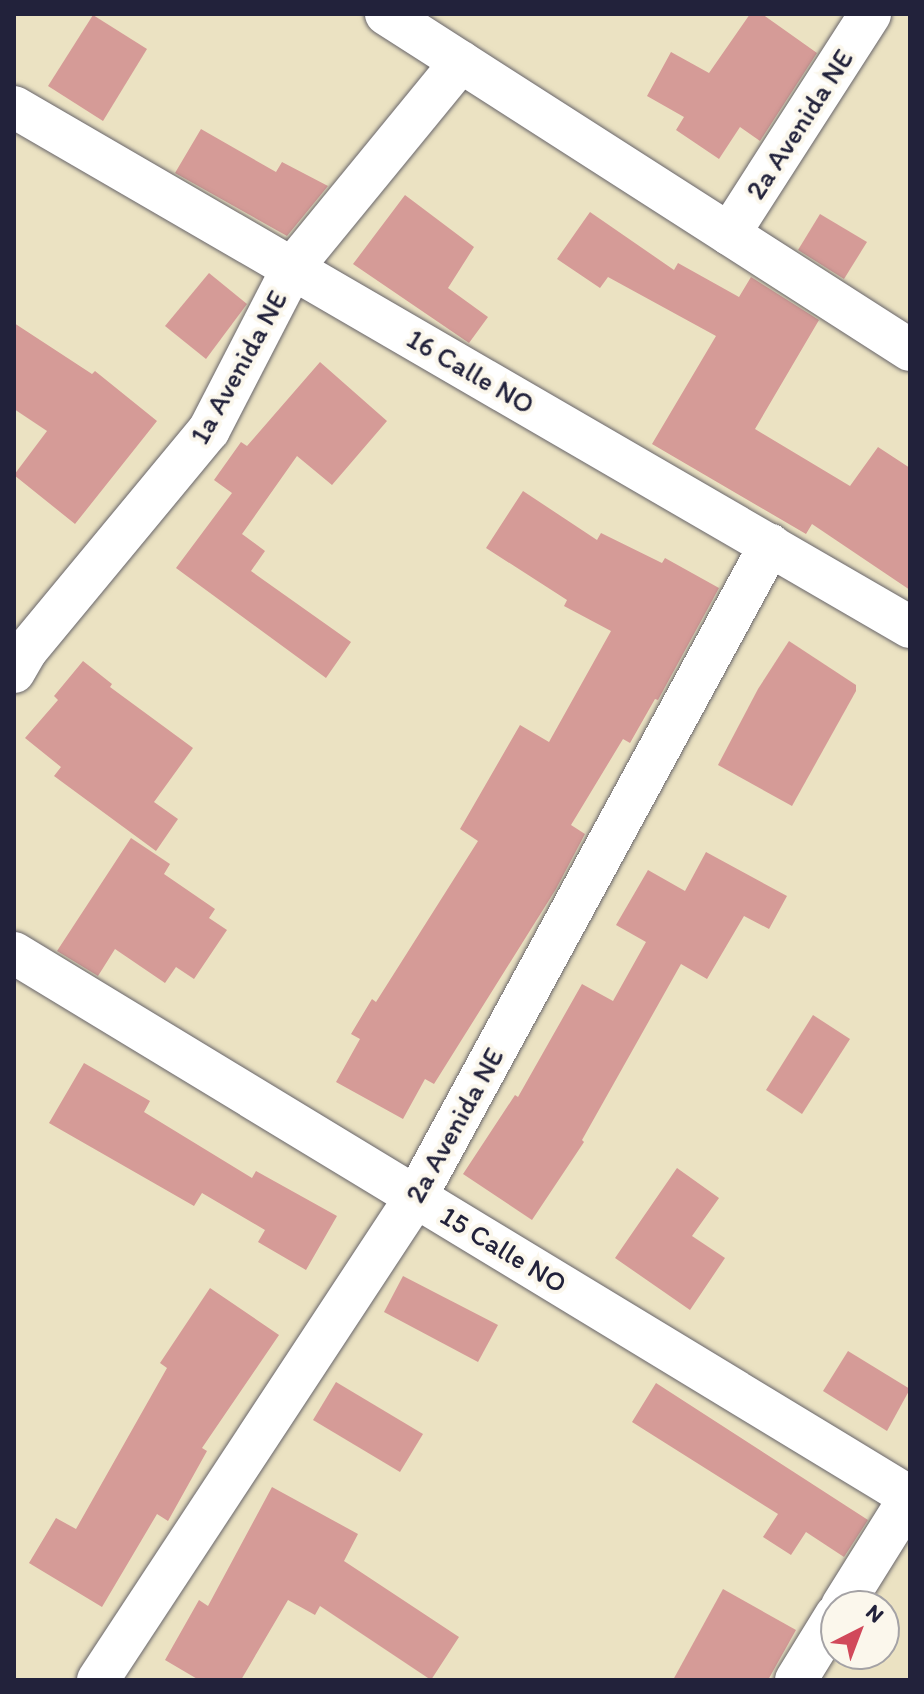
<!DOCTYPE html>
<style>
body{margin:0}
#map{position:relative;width:924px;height:1694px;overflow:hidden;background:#ebe2c2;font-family:Itim,sans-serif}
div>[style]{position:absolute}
.building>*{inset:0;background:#d59b97}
.roads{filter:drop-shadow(0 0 2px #68656a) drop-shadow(0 0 2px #68656a)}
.minor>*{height:42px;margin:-21px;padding:0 21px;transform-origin:21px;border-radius:21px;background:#fff}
span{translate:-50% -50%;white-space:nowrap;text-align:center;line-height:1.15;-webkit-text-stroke:8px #fbf7ec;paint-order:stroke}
.street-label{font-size:28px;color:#22223b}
.frame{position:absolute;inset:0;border:16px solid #22223b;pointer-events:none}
.north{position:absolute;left:820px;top:1590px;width:80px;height:80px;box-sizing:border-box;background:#fbf7ec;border:2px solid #a4a2a5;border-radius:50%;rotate:42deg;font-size:22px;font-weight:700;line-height:32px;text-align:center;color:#22223b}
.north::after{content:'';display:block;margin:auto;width:28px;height:36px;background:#d1495b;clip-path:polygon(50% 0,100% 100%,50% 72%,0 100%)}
</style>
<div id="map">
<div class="building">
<i style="clip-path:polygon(750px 14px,762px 14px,817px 53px,760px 141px,740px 127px,719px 159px,676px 130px,684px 117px,647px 96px,671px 52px,709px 73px)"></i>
<i style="clip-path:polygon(93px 15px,147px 49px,103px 121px,48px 86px)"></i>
<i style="clip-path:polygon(201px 129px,276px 172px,282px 162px,328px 186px,287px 236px,175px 173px)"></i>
<i style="clip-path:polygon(405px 195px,474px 247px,448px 288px,488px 317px,469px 343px,353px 264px)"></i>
<i style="clip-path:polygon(590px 212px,674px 270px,678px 263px,739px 297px,751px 277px,819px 320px,755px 429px,850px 486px,878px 447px,910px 468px,910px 590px,812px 524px,806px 534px,652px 444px,716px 336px,608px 277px,600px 288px,557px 259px)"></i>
<i style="clip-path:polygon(820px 214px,867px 242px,844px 279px,798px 250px)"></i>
<i style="clip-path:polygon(209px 273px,247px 304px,206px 359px,165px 326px)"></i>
<i style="clip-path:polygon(14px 323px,92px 374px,95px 371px,157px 421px,75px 524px,14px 475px,47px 431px,14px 409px)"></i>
<i style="clip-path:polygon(320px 362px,387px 421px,332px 485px,297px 456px,242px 534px,265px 551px,251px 571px,351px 642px,326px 678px,176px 568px,232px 493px,214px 480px,241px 442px,247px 446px)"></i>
<i style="clip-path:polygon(523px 491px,597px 540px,601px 533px,662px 563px,665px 558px,719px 588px,658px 700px,655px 699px,630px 743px,623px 739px,571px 825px,585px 834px,556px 889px,434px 1084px,425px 1079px,403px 1119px,336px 1082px,360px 1039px,351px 1034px,372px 999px,376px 1002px,478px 841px,460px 829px,520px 725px,549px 742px,611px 631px,564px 606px,567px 600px,486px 548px)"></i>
<i style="clip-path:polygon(789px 641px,856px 685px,856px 691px,792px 806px,718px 765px,758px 689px)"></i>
<i style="clip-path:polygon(83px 661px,112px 684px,110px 687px,193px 748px,154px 802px,178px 819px,156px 851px,54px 776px,61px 767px,25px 738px,58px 700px,54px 696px)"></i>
<i style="clip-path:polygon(131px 838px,170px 864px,164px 874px,215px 909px,209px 918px,227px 930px,194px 979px,176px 967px,165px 983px,115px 949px,98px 976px,57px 951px)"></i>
<i style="clip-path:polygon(706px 852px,787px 896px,769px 929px,744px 916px,707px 979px,681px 964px,582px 1140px,584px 1142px,532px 1220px,463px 1174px,515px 1095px,518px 1097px,582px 984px,613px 1001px,646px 942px,616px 925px,648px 870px,685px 891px)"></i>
<i style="clip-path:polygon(813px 1015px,850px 1039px,802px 1114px,766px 1090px)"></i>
<i style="clip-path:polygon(84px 1063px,150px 1101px,144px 1112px,252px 1178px,256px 1171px,337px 1216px,306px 1270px,258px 1242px,265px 1230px,202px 1193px,194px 1206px,49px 1123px)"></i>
<i style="clip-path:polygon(677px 1168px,719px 1198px,692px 1236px,725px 1258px,690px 1310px,615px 1258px)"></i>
<i style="clip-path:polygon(403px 1276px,498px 1325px,478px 1362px,384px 1312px)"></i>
<i style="clip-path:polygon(210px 1288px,279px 1335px,202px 1448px,207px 1451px,168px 1521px,157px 1514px,102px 1607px,29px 1563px,56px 1518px,76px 1529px,167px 1368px,160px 1363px)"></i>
<i style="clip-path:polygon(848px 1351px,910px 1389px,887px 1431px,823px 1391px)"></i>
<i style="clip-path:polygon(336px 1382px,423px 1434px,400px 1472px,313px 1420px)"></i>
<i style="clip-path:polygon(656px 1383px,868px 1520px,844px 1557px,806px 1532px,791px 1555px,763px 1537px,778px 1514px,632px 1422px)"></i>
<i style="clip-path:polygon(272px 1487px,358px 1534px,344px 1561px,459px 1637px,431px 1680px,320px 1606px,315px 1615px,288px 1600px,241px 1680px,199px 1680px,165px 1660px,199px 1600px,208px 1606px)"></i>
<i style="clip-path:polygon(723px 1589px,796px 1630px,768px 1680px,673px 1680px)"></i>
</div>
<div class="roads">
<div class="minor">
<i style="left:386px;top:14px;width:622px;rotate:32.67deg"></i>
<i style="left:14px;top:107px;width:1036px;rotate:30.13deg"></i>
<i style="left:729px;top:234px;width:261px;rotate:-57.3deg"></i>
<i style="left:14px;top:672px;width:24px;rotate:-60deg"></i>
<i style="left:26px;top:651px;width:287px;rotate:-50.4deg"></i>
<i style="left:209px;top:430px;width:183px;rotate:-62.7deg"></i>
<i style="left:293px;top:267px;width:265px;rotate:-50.7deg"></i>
<i style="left:14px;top:953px;width:1048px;rotate:31.26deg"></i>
<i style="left:842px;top:1606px;width:128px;rotate:-58deg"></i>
<i style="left:98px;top:1680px;width:581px;rotate:-56.67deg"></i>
<i style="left:417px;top:1195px;width:740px;rotate:-61.49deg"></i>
<i style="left:796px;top:1680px;width:76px;rotate:-58.4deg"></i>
</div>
</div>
<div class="street-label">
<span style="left:799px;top:124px;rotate:-57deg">2a Avenida NE</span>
<span style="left:238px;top:367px;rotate:-61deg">1a Avenida NE</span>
<span style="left:471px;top:371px;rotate:30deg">16 Calle NO</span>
<span style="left:454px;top:1125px;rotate:-61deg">2a Avenida NE</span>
<span style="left:504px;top:1249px;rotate:31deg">15 Calle NO</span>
</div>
<div class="frame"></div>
<div class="north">N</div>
</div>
